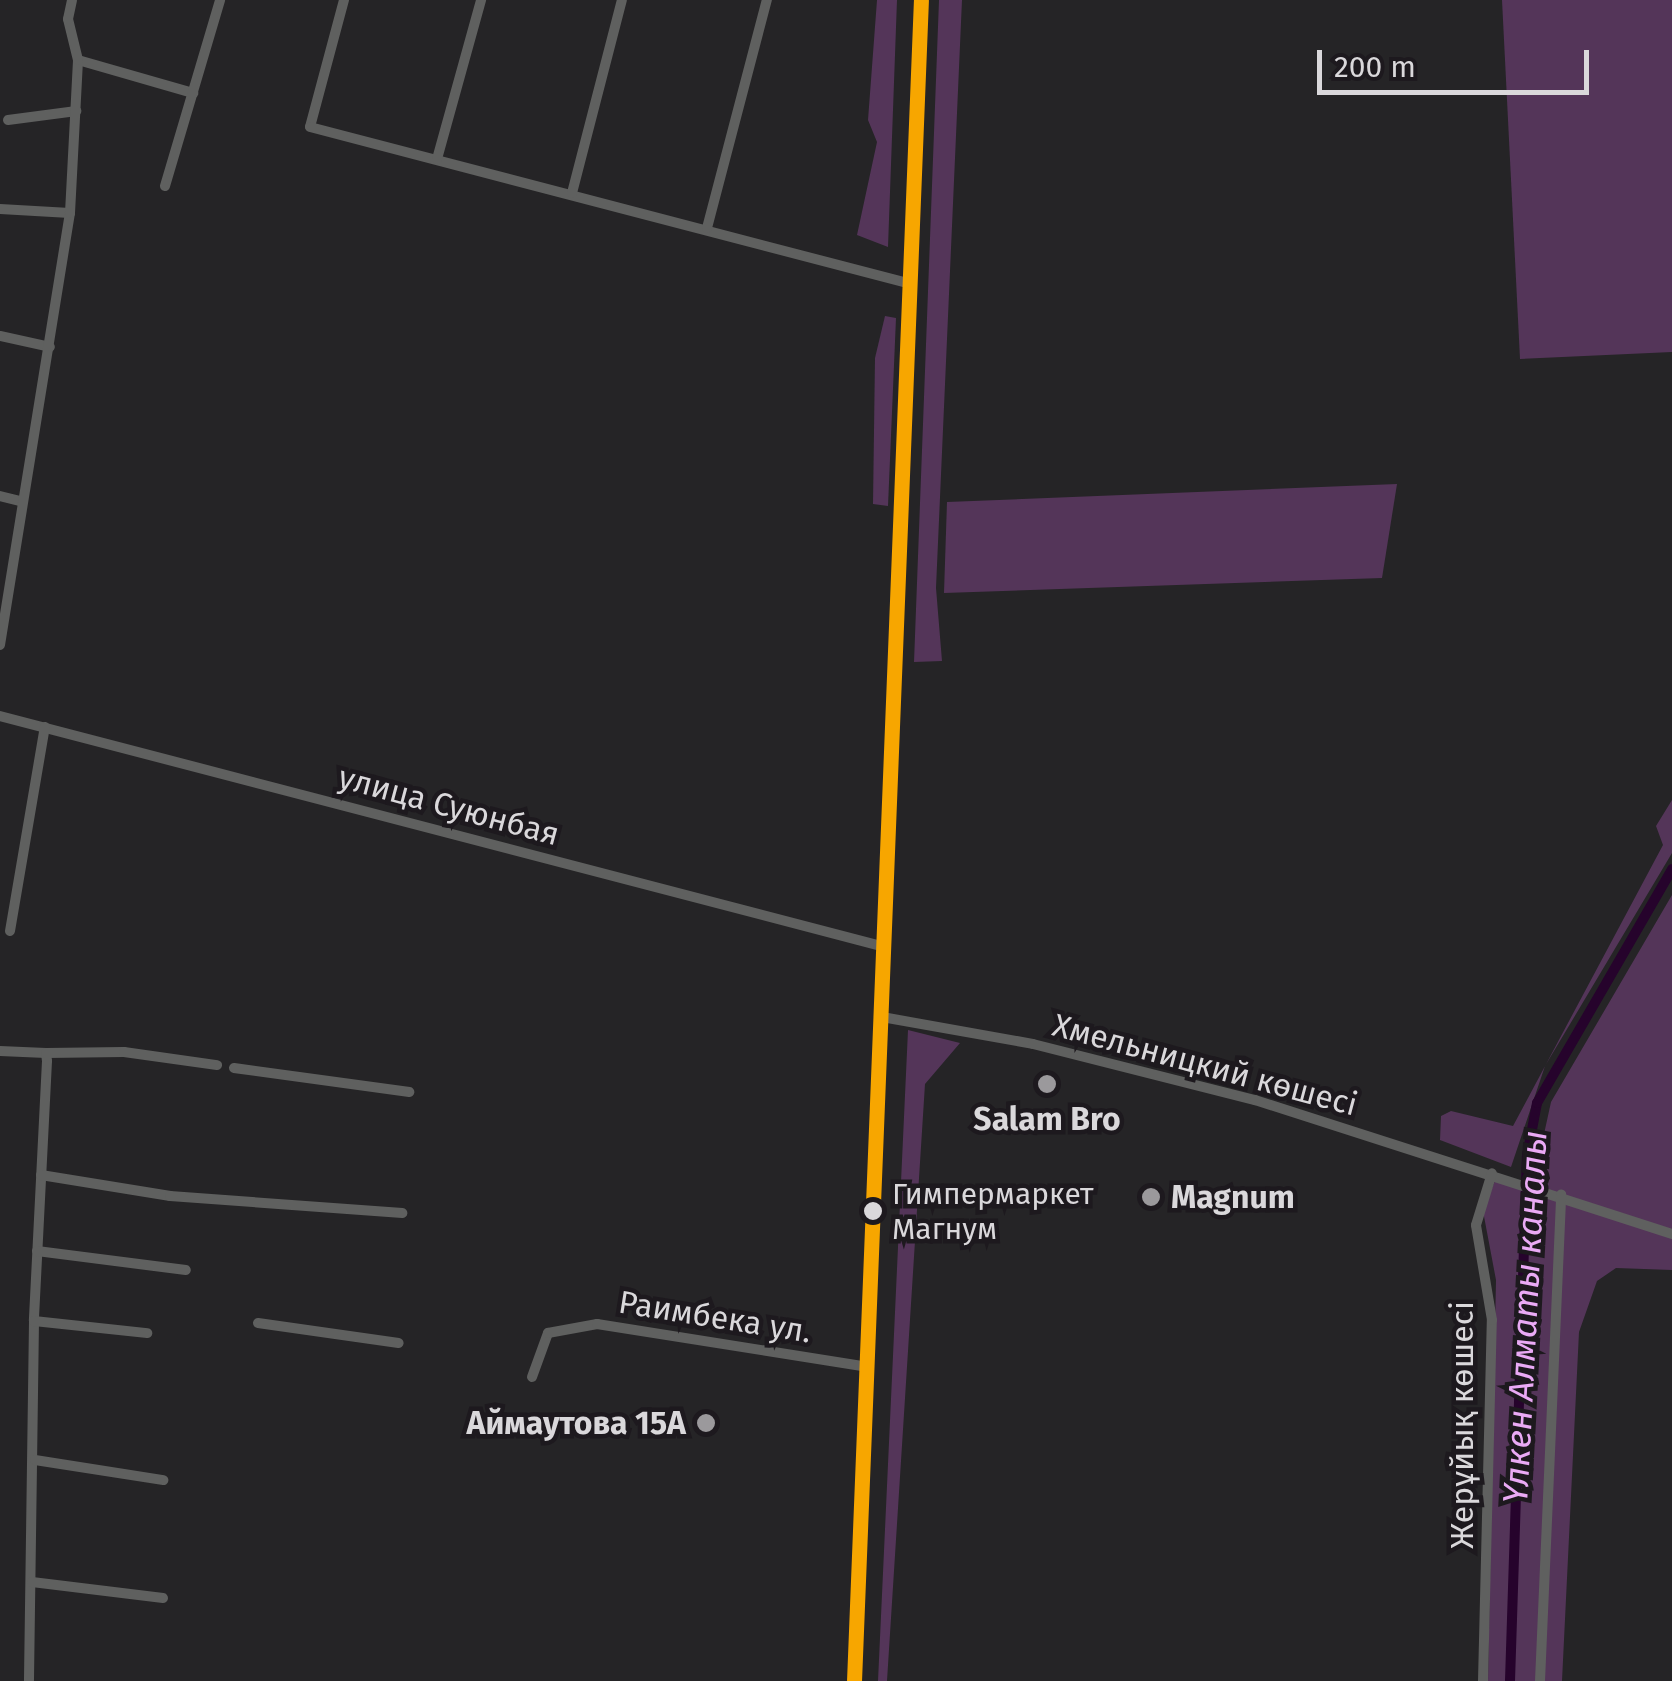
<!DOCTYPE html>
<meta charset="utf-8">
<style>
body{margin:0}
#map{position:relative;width:1672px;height:1681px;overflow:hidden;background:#252426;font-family:"Fira Sans",sans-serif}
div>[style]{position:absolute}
.green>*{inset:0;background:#543559}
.canal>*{height:10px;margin:-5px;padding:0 5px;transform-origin:5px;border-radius:5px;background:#26032c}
.minor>*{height:10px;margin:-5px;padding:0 5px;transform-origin:5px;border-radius:5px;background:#5f605f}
.major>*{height:12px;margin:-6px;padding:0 6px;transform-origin:6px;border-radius:6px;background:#606061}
.bus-1>*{height:15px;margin:-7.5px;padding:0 7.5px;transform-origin:7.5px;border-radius:7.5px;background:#f7a600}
.dots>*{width:28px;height:28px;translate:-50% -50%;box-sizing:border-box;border:5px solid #1d191e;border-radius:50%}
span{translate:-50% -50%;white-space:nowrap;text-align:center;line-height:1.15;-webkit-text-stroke:9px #1d191e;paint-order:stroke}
.bus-label{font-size:30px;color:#dad8db}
.left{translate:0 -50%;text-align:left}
.street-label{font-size:32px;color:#dad8db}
.poi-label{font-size:32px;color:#dad8db;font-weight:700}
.right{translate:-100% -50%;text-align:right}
.water-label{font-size:35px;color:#eaaaf5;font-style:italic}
.scale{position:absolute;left:1317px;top:50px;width:272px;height:45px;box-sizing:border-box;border:5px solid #dad8db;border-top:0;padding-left:12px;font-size:30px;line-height:35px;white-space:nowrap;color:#dad8db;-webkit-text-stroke:8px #1d191e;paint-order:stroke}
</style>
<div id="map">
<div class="green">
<i style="clip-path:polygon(877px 0,897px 0,888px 247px,857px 235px,877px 142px,868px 120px)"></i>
<i style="clip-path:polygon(939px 0,962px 0,936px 588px,942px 661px,914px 662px)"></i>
<i style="clip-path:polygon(1502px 0,1672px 0,1672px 352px,1520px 359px)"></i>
<i style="clip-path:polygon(885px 316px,896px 318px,888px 506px,873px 504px,875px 358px)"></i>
<i style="clip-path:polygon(1397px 484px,1382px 578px,944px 593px,947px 502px)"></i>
<i style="clip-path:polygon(1672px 800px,1672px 853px,1545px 1066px,1511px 1167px,1440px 1140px,1441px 1116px,1451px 1111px,1513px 1126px,1663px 845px,1656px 826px)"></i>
<i style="clip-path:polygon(1672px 895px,1672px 1270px,1616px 1268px,1597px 1281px,1579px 1332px,1562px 1681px,1488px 1681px,1496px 1280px,1483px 1211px,1496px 1178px,1532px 1189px,1551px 1102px)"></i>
<i style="clip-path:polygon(908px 1030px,960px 1043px,925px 1084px,887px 1681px,878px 1681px)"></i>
</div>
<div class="canal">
<i style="left:1510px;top:1681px;width:525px;rotate:-88.15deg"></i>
<i style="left:1527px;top:1156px;width:54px;rotate:-79.3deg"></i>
<i style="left:1537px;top:1103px;width:270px;rotate:-60deg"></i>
</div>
<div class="minor">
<i style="left:344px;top:0;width:131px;rotate:105deg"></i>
<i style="left:310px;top:127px;width:621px;rotate:14.64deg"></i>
<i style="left:78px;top:60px;width:120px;rotate:16deg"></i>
<i style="left:8px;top:120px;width:69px;rotate:-7.5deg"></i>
<i style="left:437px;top:159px;width:165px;rotate:-74.5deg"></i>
<i style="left:165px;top:186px;width:194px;rotate:-73.5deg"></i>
<i style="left:572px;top:193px;width:199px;rotate:-75.5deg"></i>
<i style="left:0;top:209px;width:70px;rotate:3.3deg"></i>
<i style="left:707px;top:228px;width:236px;rotate:-75.3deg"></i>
<i style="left:0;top:336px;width:51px;rotate:12.4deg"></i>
<i style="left:0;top:496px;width:21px;rotate:14deg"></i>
<i style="left:0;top:645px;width:438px;rotate:-80.8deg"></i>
<i style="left:70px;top:213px;width:153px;rotate:-87deg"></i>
<i style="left:78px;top:60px;width:42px;rotate:-103.7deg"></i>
<i style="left:68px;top:19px;width:19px;rotate:-78deg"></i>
<i style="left:0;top:716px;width:915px;rotate:14.63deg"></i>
<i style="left:10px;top:931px;width:207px;rotate:-80.3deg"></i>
<i style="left:882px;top:1017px;width:153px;rotate:10.1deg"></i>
<i style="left:1033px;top:1044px;width:229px;rotate:14.2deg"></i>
<i style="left:1255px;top:1100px;width:438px;rotate:17.8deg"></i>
<i style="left:0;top:1051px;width:46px;rotate:2.5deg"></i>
<i style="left:46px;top:1053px;width:8px;rotate:83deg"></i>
<i style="left:47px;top:1061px;width:260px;rotate:92.9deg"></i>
<i style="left:34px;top:1321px;width:360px;rotate:90.8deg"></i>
<i style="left:46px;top:1053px;width:78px;rotate:-0.7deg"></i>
<i style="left:124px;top:1052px;width:94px;rotate:8deg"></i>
<i style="left:234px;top:1068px;width:177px;rotate:7.8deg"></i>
<i style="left:41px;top:1175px;width:131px;rotate:9.2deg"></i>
<i style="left:170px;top:1196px;width:233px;rotate:4.2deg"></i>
<i style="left:37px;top:1251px;width:150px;rotate:7.3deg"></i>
<i style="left:34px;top:1321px;width:114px;rotate:6.1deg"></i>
<i style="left:258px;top:1323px;width:142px;rotate:8.1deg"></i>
<i style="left:532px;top:1377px;width:47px;rotate:-70deg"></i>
<i style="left:548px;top:1333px;width:50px;rotate:-10.4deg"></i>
<i style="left:597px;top:1324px;width:273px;rotate:9deg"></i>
<i style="left:35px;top:1460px;width:130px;rotate:8.9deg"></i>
<i style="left:32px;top:1582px;width:132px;rotate:7deg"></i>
<i style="left:1483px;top:1681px;width:361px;rotate:-88.6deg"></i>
<i style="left:1492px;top:1320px;width:96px;rotate:-99.6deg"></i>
<i style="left:1476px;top:1225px;width:54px;rotate:-72.9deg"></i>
<i style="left:1540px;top:1681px;width:487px;rotate:-87.5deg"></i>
</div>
<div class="major">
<i style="left:854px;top:1681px;width:1682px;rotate:-87.72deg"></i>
</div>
<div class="bus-1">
<i style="left:854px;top:1681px;width:1682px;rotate:-87.72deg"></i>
</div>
<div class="dots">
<i style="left:1047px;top:1084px;background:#9b999c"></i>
<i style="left:1151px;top:1197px;background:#9b999c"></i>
<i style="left:873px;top:1211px;background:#dad8db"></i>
<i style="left:706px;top:1423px;background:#9b999c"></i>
</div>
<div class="bus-label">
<span class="left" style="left:892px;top:1211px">Гимпермаркет<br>Магнум</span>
</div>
<div class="street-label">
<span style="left:449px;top:806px;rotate:15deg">улица Суюнбая</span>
<span style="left:1205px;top:1065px;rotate:15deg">Хмельницкий көшесі</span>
<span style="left:715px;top:1317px;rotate:9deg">Раимбека ул.</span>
<span style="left:1462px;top:1425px;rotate:-90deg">Жерұйық көшесі</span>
</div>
<div class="poi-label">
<span style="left:1047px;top:1119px">Salam Bro</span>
<span class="left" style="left:1171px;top:1197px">Magnum</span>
<span class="right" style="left:686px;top:1423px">Аймаутова 15А</span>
</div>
<div class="water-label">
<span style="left:1525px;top:1317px;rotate:-87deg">Үлкен Алматы каналы</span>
</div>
<div class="scale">200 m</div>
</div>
